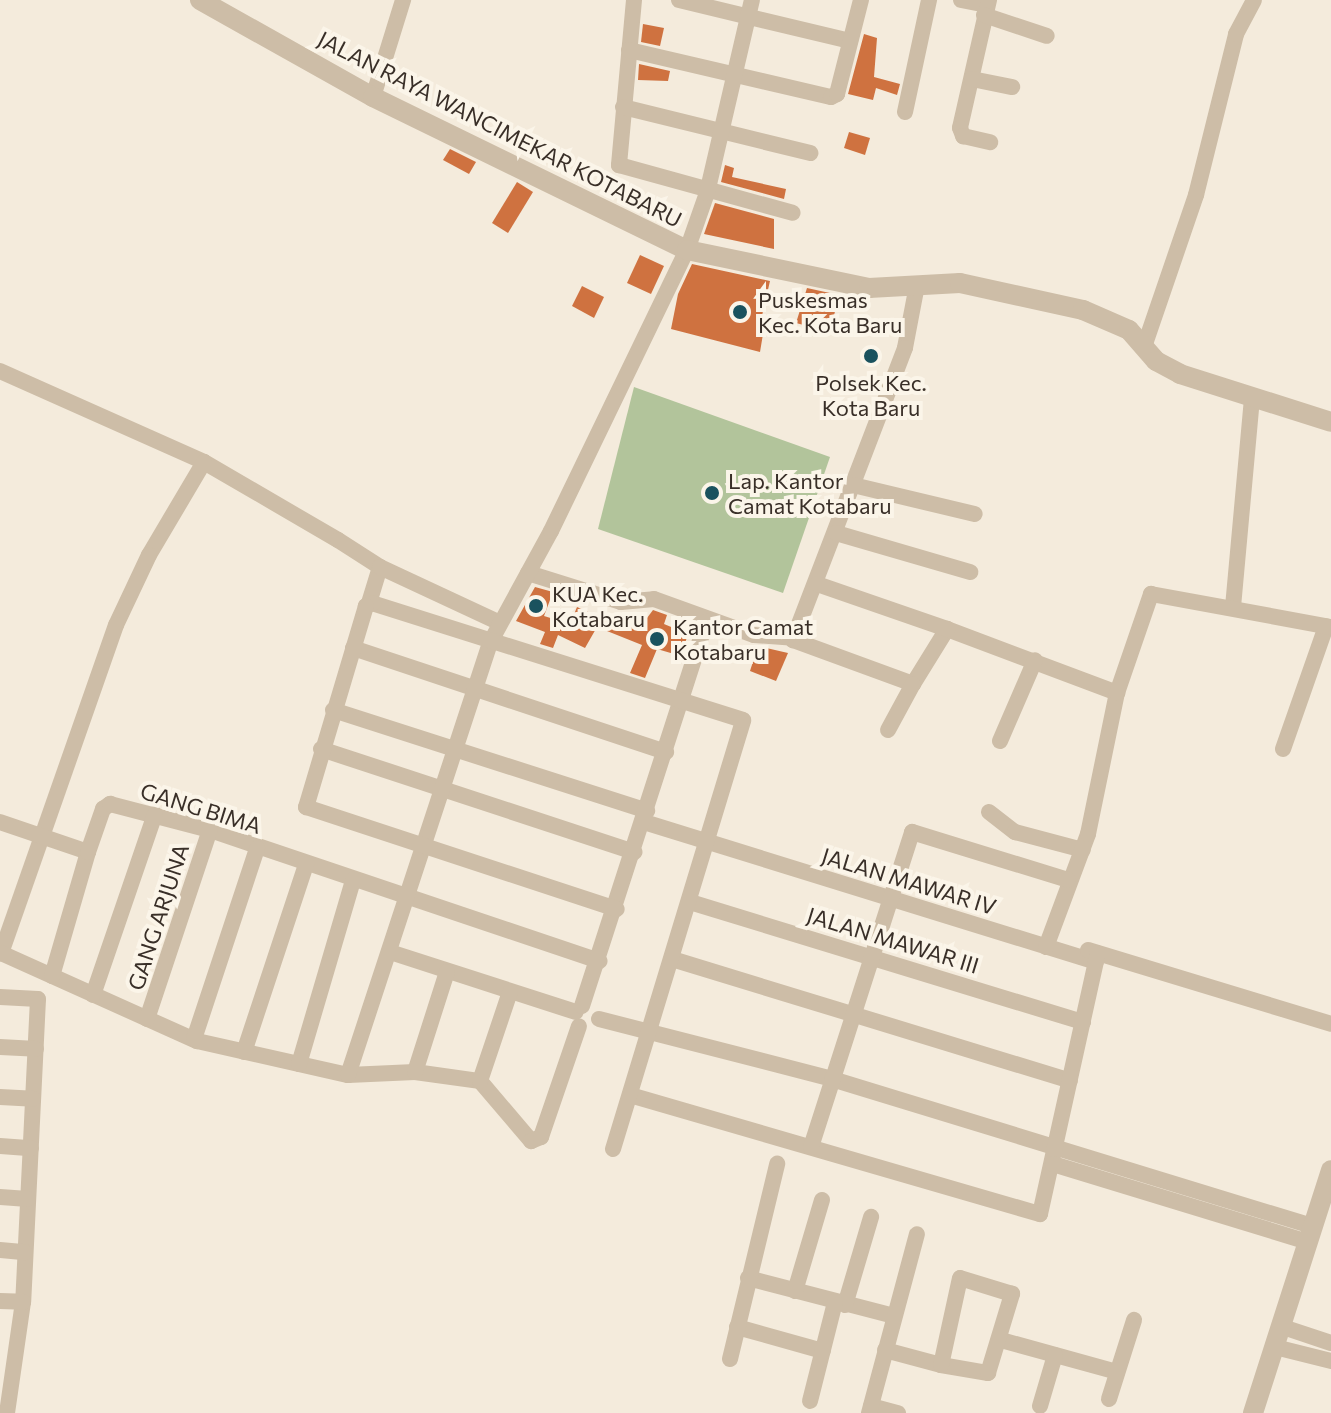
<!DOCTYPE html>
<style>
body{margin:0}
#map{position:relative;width:1331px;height:1413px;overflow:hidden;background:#f4ebdc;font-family:Commissioner,sans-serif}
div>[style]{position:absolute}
.green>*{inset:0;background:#b2c49b}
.building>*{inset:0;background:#cf7240}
.minor>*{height:16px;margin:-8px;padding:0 8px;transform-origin:8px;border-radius:8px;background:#cdbda7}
.tertiary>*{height:20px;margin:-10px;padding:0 10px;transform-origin:10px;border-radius:10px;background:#cdbda7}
.dots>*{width:22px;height:22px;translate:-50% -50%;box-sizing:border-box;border:4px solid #fbf5e9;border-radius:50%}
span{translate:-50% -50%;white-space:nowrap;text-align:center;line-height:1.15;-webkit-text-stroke:8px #fbf5e9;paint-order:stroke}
.street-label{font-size:22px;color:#392f28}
.poi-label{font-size:22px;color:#392f28}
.left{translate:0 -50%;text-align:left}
</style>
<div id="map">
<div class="green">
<i style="clip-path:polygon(634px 387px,830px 457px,783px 593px,598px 529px)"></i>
</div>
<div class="building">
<i style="clip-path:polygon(643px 24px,664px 28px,660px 46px,641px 42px)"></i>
<i style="clip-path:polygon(864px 34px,877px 38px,874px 77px,900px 84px,897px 95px,876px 88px,873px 100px,848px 94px)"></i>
<i style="clip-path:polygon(639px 64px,670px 71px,668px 81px,638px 80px)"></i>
<i style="clip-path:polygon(849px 132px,870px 138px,865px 155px,844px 148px)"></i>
<i style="clip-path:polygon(450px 149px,476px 162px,469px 174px,443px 160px)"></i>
<i style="clip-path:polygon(725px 165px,734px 168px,732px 177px,786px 189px,784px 199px,721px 182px)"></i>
<i style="clip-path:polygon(517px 182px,533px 192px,508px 233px,492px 223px)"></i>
<i style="clip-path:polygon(715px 203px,774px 219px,774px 249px,704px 234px)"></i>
<i style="clip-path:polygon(640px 255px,664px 266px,651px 294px,627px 283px)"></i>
<i style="clip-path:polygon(692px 264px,770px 281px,758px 333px,763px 334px,760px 352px,671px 329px,678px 294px)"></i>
<i style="clip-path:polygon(582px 286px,604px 297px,594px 318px,572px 306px)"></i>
<i style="clip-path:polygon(807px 288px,839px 295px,830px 332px,796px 323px)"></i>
<i style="clip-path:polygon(535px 587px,553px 592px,544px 616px,570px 624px,577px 607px,615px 624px,620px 613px,647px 618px,653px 610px,667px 615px,664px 624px,688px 634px,681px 656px,657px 649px,645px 678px,630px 673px,642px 645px,597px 627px,585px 648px,558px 635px,553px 648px,540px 644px,545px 632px,516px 621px)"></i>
<i style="clip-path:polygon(758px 646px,788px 653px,776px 681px,750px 671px)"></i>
</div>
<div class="minor">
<i style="left:634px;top:0;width:166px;rotate:95.2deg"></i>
<i style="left:619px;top:165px;width:180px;rotate:15.4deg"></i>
<i style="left:679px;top:0;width:176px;rotate:13.5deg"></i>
<i style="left:961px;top:0;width:26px;rotate:11deg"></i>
<i style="left:989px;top:0;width:131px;rotate:102.8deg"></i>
<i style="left:960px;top:128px;width:9px;rotate:69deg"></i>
<i style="left:963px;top:136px;width:28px;rotate:13deg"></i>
<i style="left:984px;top:15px;width:66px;rotate:18.4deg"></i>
<i style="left:629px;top:50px;width:207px;rotate:13.1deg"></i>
<i style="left:831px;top:97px;width:7px;rotate:-27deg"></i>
<i style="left:837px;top:94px;width:97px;rotate:-75.7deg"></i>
<i style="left:972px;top:79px;width:41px;rotate:11.3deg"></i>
<i style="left:373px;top:97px;width:102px;rotate:-72.8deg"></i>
<i style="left:623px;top:107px;width:193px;rotate:13.8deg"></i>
<i style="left:905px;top:112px;width:115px;rotate:-77.9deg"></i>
<i style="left:917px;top:285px;width:64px;rotate:100.8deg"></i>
<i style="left:905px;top:348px;width:313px;rotate:111deg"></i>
<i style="left:793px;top:640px;width:128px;rotate:20.1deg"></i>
<i style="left:913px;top:684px;width:65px;rotate:-58.3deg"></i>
<i style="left:947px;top:629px;width:182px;rotate:20.6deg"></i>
<i style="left:1144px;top:347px;width:161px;rotate:-71.1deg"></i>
<i style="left:1196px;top:195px;width:166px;rotate:-76deg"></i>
<i style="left:1236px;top:34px;width:38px;rotate:-62deg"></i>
<i style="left:0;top:371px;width:223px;rotate:24deg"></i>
<i style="left:204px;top:462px;width:155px;rotate:30.2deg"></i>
<i style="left:338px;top:540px;width:50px;rotate:32.7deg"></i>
<i style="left:380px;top:567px;width:38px;rotate:107deg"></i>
<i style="left:204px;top:462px;width:108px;rotate:120.6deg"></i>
<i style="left:149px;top:555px;width:77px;rotate:115.2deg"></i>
<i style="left:116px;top:625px;width:348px;rotate:109.3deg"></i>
<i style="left:1px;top:953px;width:215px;rotate:24.2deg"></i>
<i style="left:197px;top:1041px;width:155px;rotate:12.7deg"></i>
<i style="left:348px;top:1075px;width:67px;rotate:-2.6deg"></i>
<i style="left:415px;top:1072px;width:66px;rotate:7.9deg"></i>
<i style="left:480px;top:1081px;width:79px;rotate:49.6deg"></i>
<i style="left:531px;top:1141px;width:11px;rotate:-22deg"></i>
<i style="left:541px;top:1137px;width:117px;rotate:-71.1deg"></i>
<i style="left:853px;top:485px;width:125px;rotate:13.4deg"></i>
<i style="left:836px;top:533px;width:140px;rotate:16.2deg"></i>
<i style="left:380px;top:567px;width:132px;rotate:25deg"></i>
<i style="left:528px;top:573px;width:97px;rotate:17.3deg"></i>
<i style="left:621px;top:602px;width:33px;rotate:-5deg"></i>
<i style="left:654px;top:599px;width:106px;rotate:19.8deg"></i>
<i style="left:754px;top:635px;width:39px;rotate:4deg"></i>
<i style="left:817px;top:584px;width:138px;rotate:19.1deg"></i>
<i style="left:1233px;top:607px;width:209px;rotate:-84.8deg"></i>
<i style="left:353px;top:648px;width:330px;rotate:18.4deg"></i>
<i style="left:333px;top:710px;width:330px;rotate:17.8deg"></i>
<i style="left:888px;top:730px;width:52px;rotate:-61.5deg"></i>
<i style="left:1000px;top:741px;width:88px;rotate:-66.6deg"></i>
<i style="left:321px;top:749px;width:330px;rotate:18.2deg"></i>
<i style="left:1283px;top:749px;width:130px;rotate:-70.7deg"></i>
<i style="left:989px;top:812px;width:33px;rotate:38deg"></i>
<i style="left:1015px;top:832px;width:70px;rotate:14.8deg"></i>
<i style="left:0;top:822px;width:93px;rotate:18.8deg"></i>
<i style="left:644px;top:822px;width:473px;rotate:17.2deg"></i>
<i style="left:690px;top:902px;width:411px;rotate:17deg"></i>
<i style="left:1046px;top:947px;width:121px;rotate:-69.6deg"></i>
<i style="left:1088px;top:834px;width:144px;rotate:-78.4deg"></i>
<i style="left:1117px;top:693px;width:105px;rotate:-71deg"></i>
<i style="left:1151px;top:594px;width:183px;rotate:10.4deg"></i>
<i style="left:1088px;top:950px;width:254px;rotate:16.9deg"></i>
<i style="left:390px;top:952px;width:195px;rotate:17.9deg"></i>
<i style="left:672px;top:959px;width:416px;rotate:17deg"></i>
<i style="left:52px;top:976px;width:129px;rotate:-73.8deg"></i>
<i style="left:88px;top:852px;width:46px;rotate:-70.8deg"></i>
<i style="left:103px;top:809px;width:9px;rotate:-36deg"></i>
<i style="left:110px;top:804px;width:103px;rotate:14.6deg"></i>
<i style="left:210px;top:830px;width:411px;rotate:18.6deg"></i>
<i style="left:93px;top:995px;width:191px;rotate:-71.1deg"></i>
<i style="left:0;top:997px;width:38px;rotate:3deg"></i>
<i style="left:38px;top:999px;width:303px;rotate:92.8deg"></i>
<i style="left:23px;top:1302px;width:112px;rotate:98.2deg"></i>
<i style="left:582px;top:1006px;width:404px;rotate:-72.1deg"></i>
<i style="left:147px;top:1019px;width:199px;rotate:-71.6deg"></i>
<i style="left:599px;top:1019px;width:241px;rotate:14.4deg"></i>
<i style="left:832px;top:1079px;width:502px;rotate:17.03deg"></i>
<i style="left:194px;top:1039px;width:201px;rotate:-71.7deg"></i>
<i style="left:0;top:1047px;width:36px;rotate:3deg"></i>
<i style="left:244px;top:1052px;width:198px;rotate:-71.7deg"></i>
<i style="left:299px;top:1064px;width:192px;rotate:-73.6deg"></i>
<i style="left:415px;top:1072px;width:105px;rotate:-72.3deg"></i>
<i style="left:348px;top:1075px;width:457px;rotate:-71.8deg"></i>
<i style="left:491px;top:641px;width:125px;rotate:-61.4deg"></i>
<i style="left:551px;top:531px;width:312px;rotate:-64.2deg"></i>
<i style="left:687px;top:250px;width:60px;rotate:-70.7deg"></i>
<i style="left:707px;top:193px;width:198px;rotate:-76.9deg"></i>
<i style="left:480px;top:1081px;width:94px;rotate:-71.4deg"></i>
<i style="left:630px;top:1095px;width:427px;rotate:16.2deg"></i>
<i style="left:1040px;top:1214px;width:267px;rotate:-77.5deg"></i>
<i style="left:0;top:1097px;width:33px;rotate:3deg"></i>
<i style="left:0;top:1146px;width:31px;rotate:4deg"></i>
<i style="left:811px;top:1147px;width:331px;rotate:-72.2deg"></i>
<i style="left:912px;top:832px;width:163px;rotate:17.1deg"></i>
<i style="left:613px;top:1149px;width:448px;rotate:-73.1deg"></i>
<i style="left:743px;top:720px;width:388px;rotate:-162.5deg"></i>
<i style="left:373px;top:603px;width:8px;rotate:157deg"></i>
<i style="left:366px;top:606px;width:210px;rotate:106.6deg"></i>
<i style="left:306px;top:807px;width:327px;rotate:18.2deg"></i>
<i style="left:1053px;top:1164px;width:267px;rotate:17deg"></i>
<i style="left:0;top:1197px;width:28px;rotate:4deg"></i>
<i style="left:0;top:1250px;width:25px;rotate:5deg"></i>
<i style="left:748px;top:1278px;width:151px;rotate:14.6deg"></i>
<i style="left:795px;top:1291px;width:95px;rotate:-73.5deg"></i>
<i style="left:0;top:1301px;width:23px;rotate:2deg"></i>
<i style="left:845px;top:1305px;width:92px;rotate:-73.5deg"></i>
<i style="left:1280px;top:1326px;width:54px;rotate:18.4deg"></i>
<i style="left:737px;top:1327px;width:89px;rotate:15.6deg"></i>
<i style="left:1001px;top:1340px;width:120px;rotate:15.4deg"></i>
<i style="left:1275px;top:1347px;width:58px;rotate:14deg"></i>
<i style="left:885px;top:1350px;width:58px;rotate:15deg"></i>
<i style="left:941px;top:1365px;width:48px;rotate:9.7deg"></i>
<i style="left:988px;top:1373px;width:83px;rotate:-73.1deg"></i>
<i style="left:1012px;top:1294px;width:54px;rotate:-162.9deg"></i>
<i style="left:960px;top:1278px;width:89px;rotate:102.3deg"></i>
<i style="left:730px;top:1359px;width:201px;rotate:-76.4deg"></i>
<i style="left:1109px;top:1399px;width:83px;rotate:-72.4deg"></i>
<i style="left:810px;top:1401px;width:102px;rotate:-75.8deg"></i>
<i style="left:871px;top:1406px;width:28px;rotate:15deg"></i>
<i style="left:1040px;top:1406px;width:53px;rotate:-73.6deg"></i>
<i style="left:869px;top:1413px;width:185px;rotate:-75deg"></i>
</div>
<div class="tertiary">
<i style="left:200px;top:0;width:198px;rotate:29.3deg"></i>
<i style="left:373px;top:97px;width:349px;rotate:26deg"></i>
<i style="left:687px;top:250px;width:186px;rotate:11.8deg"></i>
<i style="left:869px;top:288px;width:91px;rotate:-3.1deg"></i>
<i style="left:960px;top:283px;width:126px;rotate:12.4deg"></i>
<i style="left:1083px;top:310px;width:50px;rotate:23.5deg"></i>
<i style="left:1129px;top:330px;width:41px;rotate:48.9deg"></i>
<i style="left:1156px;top:361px;width:27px;rotate:28deg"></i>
<i style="left:1180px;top:374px;width:158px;rotate:17.6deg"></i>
<i style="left:1253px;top:1413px;width:255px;rotate:-72.2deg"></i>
</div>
<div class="dots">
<i style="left:740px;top:312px;background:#1a525e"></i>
<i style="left:871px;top:356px;background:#1a525e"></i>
<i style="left:712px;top:493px;background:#1a525e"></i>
<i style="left:536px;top:606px;background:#1a525e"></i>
<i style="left:657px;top:639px;background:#1a525e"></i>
</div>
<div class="street-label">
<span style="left:500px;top:129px;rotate:27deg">JALAN RAYA WANCIMEKAR KOTABARU</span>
<span style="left:201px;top:808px;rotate:17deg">GANG BIMA</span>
<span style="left:909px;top:881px;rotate:17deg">JALAN MAWAR IV</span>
<span style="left:158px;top:917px;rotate:-72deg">GANG ARJUNA</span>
<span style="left:893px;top:940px;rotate:17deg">JALAN MAWAR III</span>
</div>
<div class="poi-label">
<span class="left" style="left:758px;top:312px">Puskesmas<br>Kec. Kota Baru</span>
<span style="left:871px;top:395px">Polsek Kec.<br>Kota Baru</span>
<span class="left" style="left:728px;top:493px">Lap. Kantor<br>Camat Kotabaru</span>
<span class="left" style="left:552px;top:606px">KUA Kec.<br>Kotabaru</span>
<span class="left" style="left:673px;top:639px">Kantor Camat<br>Kotabaru</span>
</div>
</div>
